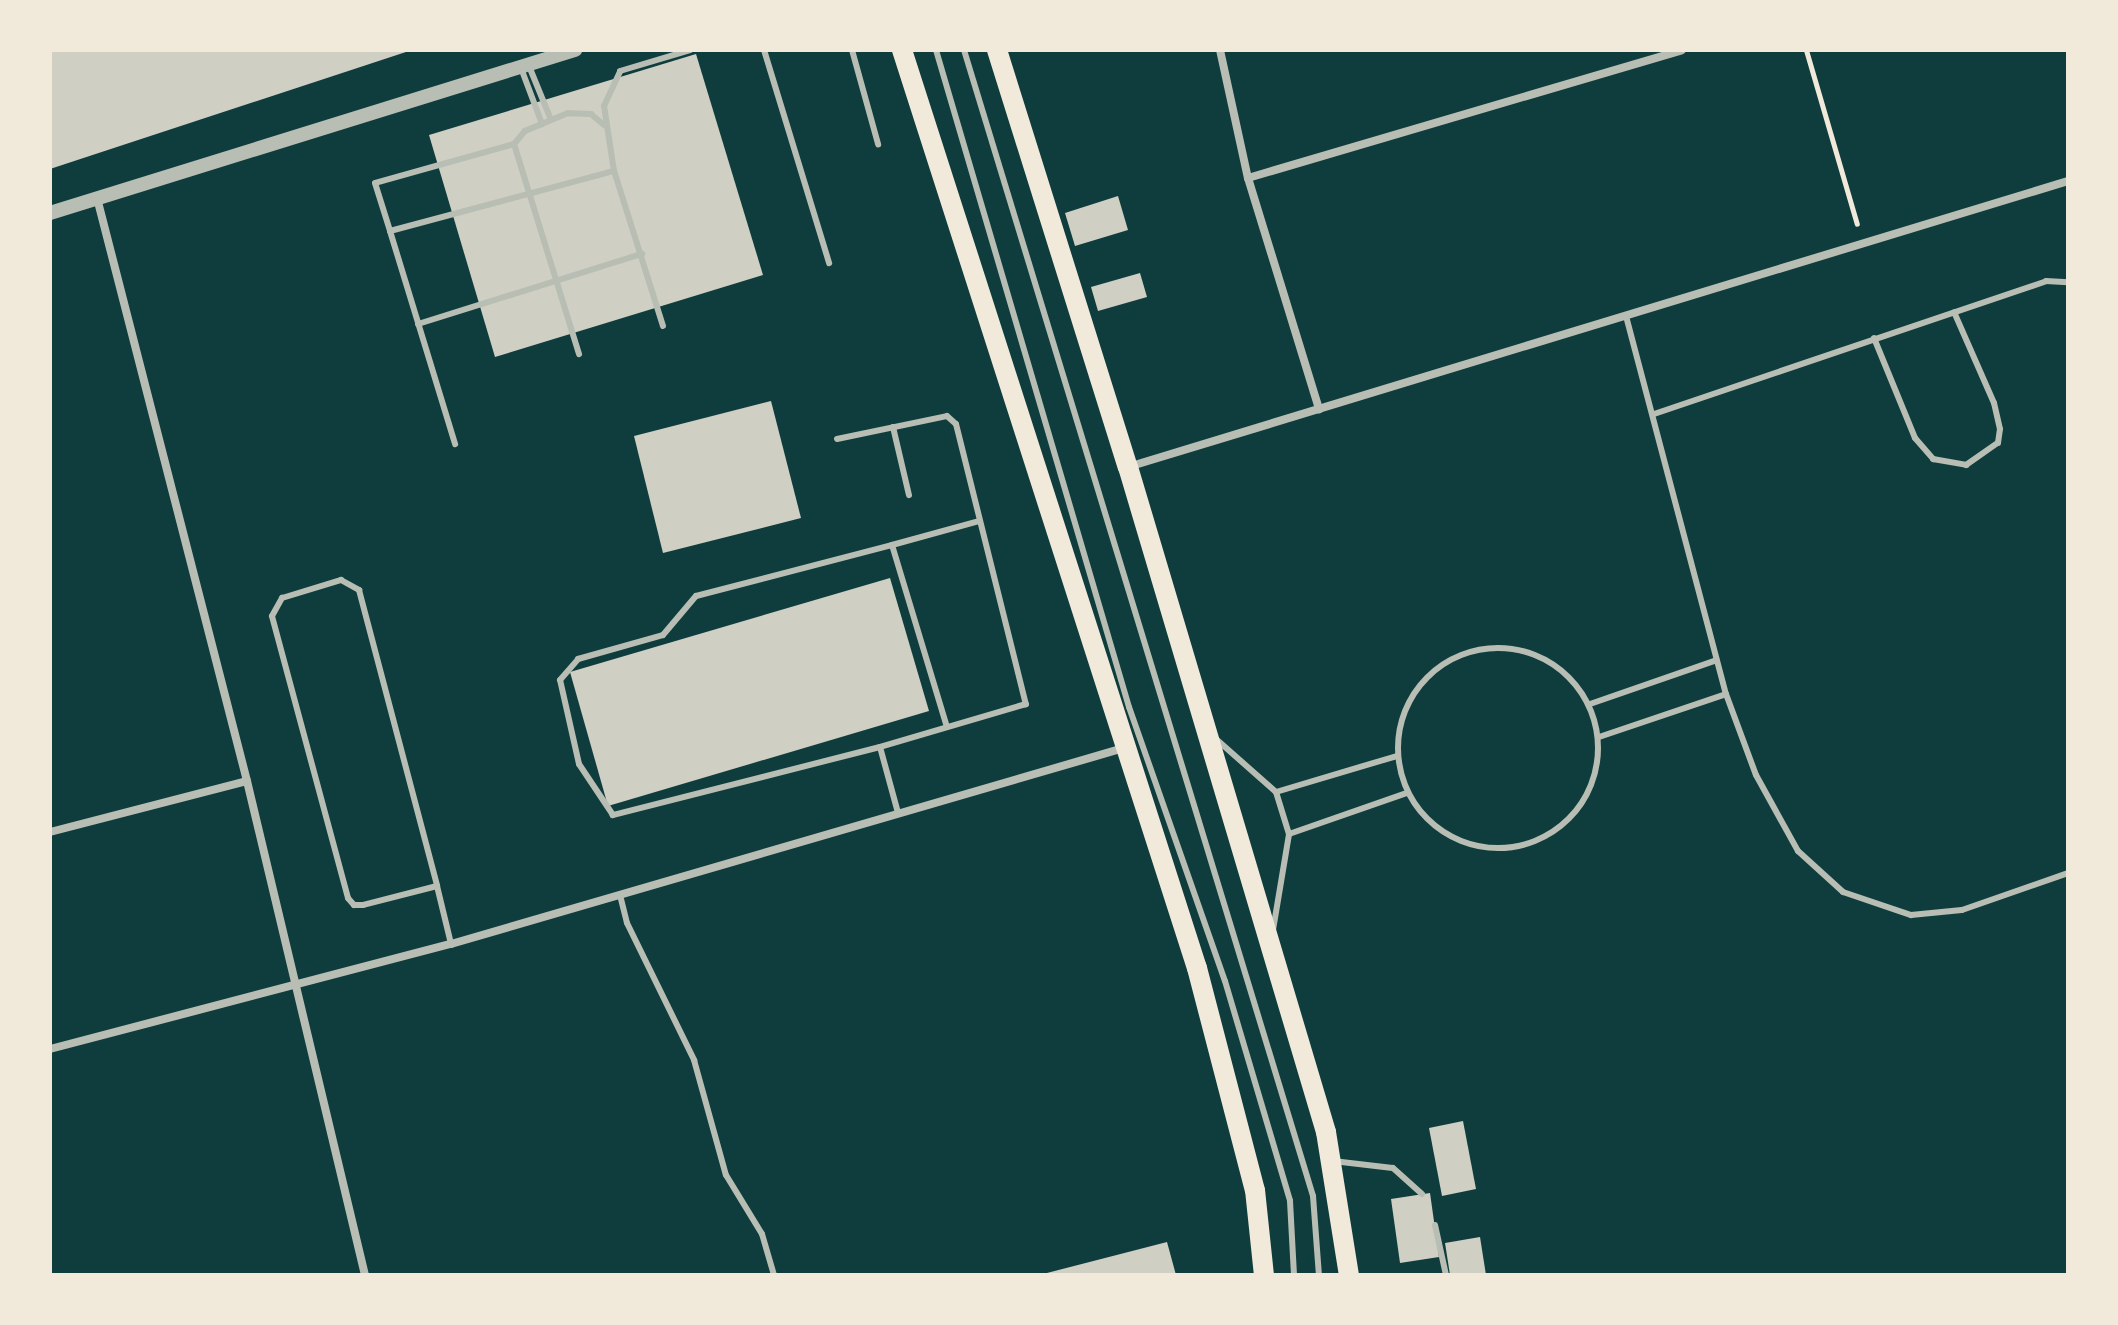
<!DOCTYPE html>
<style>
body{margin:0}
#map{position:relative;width:2118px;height:1325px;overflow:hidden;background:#0f3d3e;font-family:Raleway,sans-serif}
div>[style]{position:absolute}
.building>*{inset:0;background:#cfcfc3}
.path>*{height:5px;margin:-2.5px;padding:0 2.5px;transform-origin:2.5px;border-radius:2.5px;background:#f1e9da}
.service>*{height:6px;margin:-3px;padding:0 3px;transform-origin:3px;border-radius:3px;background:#b8beb3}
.service>.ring{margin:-3px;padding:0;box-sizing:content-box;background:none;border:6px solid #b8beb3;border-radius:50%}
.minor>*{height:8px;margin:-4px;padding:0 4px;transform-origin:4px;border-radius:4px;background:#b8beb3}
.tertiary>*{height:14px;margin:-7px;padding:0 7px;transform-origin:7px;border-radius:7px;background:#b8beb3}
.primary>*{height:20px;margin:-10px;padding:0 10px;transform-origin:10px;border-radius:10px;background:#f1e9da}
span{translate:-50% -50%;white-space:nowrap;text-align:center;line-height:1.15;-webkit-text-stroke:6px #f1e9da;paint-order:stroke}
.frame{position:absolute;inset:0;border:52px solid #f1e9da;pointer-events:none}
</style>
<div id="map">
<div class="building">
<i style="clip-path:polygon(50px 50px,409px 50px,409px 51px,50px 169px)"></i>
<i style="clip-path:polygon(696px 54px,763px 275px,495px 357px,429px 135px)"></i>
<i style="clip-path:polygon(1118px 196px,1128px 230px,1075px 246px,1065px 213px)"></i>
<i style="clip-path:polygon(1140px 273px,1147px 297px,1098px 311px,1091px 287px)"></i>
<i style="clip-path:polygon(771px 401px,801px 518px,663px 553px,634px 436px)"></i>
<i style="clip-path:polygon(890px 578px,929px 711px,608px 806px,570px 672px)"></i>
<i style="clip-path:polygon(1463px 1121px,1476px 1189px,1442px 1196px,1429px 1128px)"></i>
<i style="clip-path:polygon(1430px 1193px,1439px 1257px,1400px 1263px,1391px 1199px)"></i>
<i style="clip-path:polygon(1480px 1237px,1486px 1275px,1450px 1275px,1445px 1243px)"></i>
<i style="clip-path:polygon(1167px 1242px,1176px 1275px,1044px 1275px,1043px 1274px)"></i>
</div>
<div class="path">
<i style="left:1806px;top:50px;width:181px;rotate:73.7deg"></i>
</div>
<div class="service">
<i style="left:764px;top:50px;width:223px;rotate:73deg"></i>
<i style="left:852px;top:50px;width:98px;rotate:74.5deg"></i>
<i style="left:936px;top:50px;width:685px;rotate:73.63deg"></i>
<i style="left:1129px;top:707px;width:290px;rotate:70.7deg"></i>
<i style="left:1225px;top:981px;width:229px;rotate:73.5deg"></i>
<i style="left:1290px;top:1201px;width:74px;rotate:86.9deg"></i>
<i style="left:964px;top:50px;width:1198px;rotate:73.06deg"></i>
<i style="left:1313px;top:1196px;width:79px;rotate:85.7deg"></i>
<i style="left:529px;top:66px;width:58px;rotate:67.8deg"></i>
<i style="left:521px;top:68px;width:60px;rotate:69.4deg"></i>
<i style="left:604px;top:125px;width:17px;rotate:-140deg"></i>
<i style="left:591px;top:114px;width:23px;rotate:-178deg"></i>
<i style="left:568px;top:113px;width:47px;rotate:157.3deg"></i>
<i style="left:525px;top:131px;width:17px;rotate:130deg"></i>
<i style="left:514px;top:144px;width:144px;rotate:164.3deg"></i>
<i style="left:375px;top:183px;width:50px;rotate:72.6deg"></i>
<i style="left:390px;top:231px;width:232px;rotate:-15deg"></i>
<i style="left:514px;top:144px;width:220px;rotate:72.8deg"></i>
<i style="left:390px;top:231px;width:223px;rotate:73deg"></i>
<i style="left:1626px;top:316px;width:391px;rotate:75.2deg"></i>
<i style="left:1726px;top:694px;width:86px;rotate:69.7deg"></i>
<i style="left:1756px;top:775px;width:87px;rotate:61.1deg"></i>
<i style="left:1798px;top:851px;width:61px;rotate:42.3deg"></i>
<i style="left:1843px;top:892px;width:72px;rotate:18.7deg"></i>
<i style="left:1911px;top:915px;width:51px;rotate:-5.6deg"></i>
<i style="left:1962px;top:910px;width:112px;rotate:-19.2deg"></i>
<i style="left:418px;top:324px;width:235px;rotate:-17.4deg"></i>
<i style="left:663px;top:326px;width:163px;rotate:-107.5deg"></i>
<i style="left:614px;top:171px;width:66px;rotate:-98.7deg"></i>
<i style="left:604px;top:106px;width:38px;rotate:-65deg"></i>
<i style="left:620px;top:71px;width:73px;rotate:-16.7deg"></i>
<i style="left:1874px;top:338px;width:108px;rotate:67.7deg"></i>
<i style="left:1915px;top:438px;width:28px;rotate:49deg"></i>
<i style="left:1933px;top:459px;width:34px;rotate:10deg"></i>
<i style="left:1966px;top:465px;width:39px;rotate:-35deg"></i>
<i style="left:1998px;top:443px;width:14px;rotate:-82deg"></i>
<i style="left:2000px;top:429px;width:27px;rotate:-103deg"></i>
<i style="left:1994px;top:403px;width:99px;rotate:-113.7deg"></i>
<i style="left:1654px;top:414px;width:414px;rotate:-18.7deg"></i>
<i style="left:2046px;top:281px;width:22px;rotate:3deg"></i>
<i style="left:893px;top:427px;width:70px;rotate:76.8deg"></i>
<i style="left:837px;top:439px;width:112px;rotate:-11.8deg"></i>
<i style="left:947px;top:416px;width:12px;rotate:42deg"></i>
<i style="left:956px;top:424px;width:289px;rotate:76deg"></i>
<i style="left:1026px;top:704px;width:152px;rotate:163.6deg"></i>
<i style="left:880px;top:747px;width:68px;rotate:74.7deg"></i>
<i style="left:892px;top:545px;width:90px;rotate:-15.4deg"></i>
<i class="ring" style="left:1398px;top:648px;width:194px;height:194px"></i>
<i style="left:1590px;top:704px;width:134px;rotate:-19.1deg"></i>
<i style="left:1599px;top:737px;width:134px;rotate:-18.7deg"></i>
<i style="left:1216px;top:739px;width:80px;rotate:41.5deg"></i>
<i style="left:1276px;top:792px;width:126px;rotate:-16.6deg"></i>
<i style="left:880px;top:747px;width:276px;rotate:165.7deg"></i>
<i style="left:613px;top:815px;width:61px;rotate:-123.7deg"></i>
<i style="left:579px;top:764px;width:86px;rotate:-102.7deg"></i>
<i style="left:560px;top:680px;width:28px;rotate:-49deg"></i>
<i style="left:578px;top:659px;width:88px;rotate:-15.8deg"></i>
<i style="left:663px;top:635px;width:51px;rotate:-49.8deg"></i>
<i style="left:696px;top:596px;width:203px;rotate:-14.6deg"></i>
<i style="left:892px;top:545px;width:190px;rotate:73.2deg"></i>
<i style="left:1276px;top:792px;width:44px;rotate:72.8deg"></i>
<i style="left:437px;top:886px;width:76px;rotate:165.6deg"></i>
<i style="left:363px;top:905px;width:9px;rotate:180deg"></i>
<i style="left:354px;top:905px;width:9px;rotate:-131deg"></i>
<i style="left:348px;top:898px;width:292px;rotate:-105.1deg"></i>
<i style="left:272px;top:616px;width:21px;rotate:-61deg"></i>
<i style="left:282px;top:598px;width:62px;rotate:-17deg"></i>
<i style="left:341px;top:580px;width:21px;rotate:29deg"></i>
<i style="left:359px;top:590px;width:306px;rotate:75.2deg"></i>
<i style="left:437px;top:886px;width:60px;rotate:76.4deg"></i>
<i style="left:620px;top:895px;width:29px;rotate:76deg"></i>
<i style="left:627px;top:923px;width:153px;rotate:63.9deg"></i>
<i style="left:694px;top:1060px;width:119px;rotate:74.5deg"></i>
<i style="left:726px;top:1175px;width:69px;rotate:58.6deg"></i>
<i style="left:762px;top:1234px;width:43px;rotate:73.7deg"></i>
<i style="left:1273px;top:930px;width:97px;rotate:-80.5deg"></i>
<i style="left:1289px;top:834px;width:125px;rotate:-19.2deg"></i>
<i style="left:1333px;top:1161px;width:60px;rotate:6.7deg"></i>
<i style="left:1393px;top:1168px;width:39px;rotate:42deg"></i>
<i style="left:1435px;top:1225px;width:51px;rotate:77.6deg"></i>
</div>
<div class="minor">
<i style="left:1220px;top:50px;width:131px;rotate:77.7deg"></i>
<i style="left:1248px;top:178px;width:242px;rotate:72.9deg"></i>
<i style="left:1248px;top:178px;width:452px;rotate:-16.4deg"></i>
<i style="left:97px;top:198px;width:602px;rotate:75.57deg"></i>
<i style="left:247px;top:781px;width:508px;rotate:76.57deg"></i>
<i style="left:1128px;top:467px;width:983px;rotate:-16.92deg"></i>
<i style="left:50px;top:832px;width:203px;rotate:-14.5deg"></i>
<i style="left:50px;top:1049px;width:415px;rotate:-14.7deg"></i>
<i style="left:451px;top:944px;width:701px;rotate:-16.24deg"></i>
</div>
<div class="tertiary">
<i style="left:50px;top:213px;width:550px;rotate:-17.25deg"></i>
</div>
<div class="primary">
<i style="left:902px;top:50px;width:964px;rotate:72.19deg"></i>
<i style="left:1197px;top:968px;width:229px;rotate:75.4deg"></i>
<i style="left:1255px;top:1190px;width:85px;rotate:84deg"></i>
<i style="left:997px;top:50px;width:437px;rotate:72.6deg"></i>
<i style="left:1128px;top:467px;width:694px;rotate:73.42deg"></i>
<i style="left:1326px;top:1132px;width:145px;rotate:80.9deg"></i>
</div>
<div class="frame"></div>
</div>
